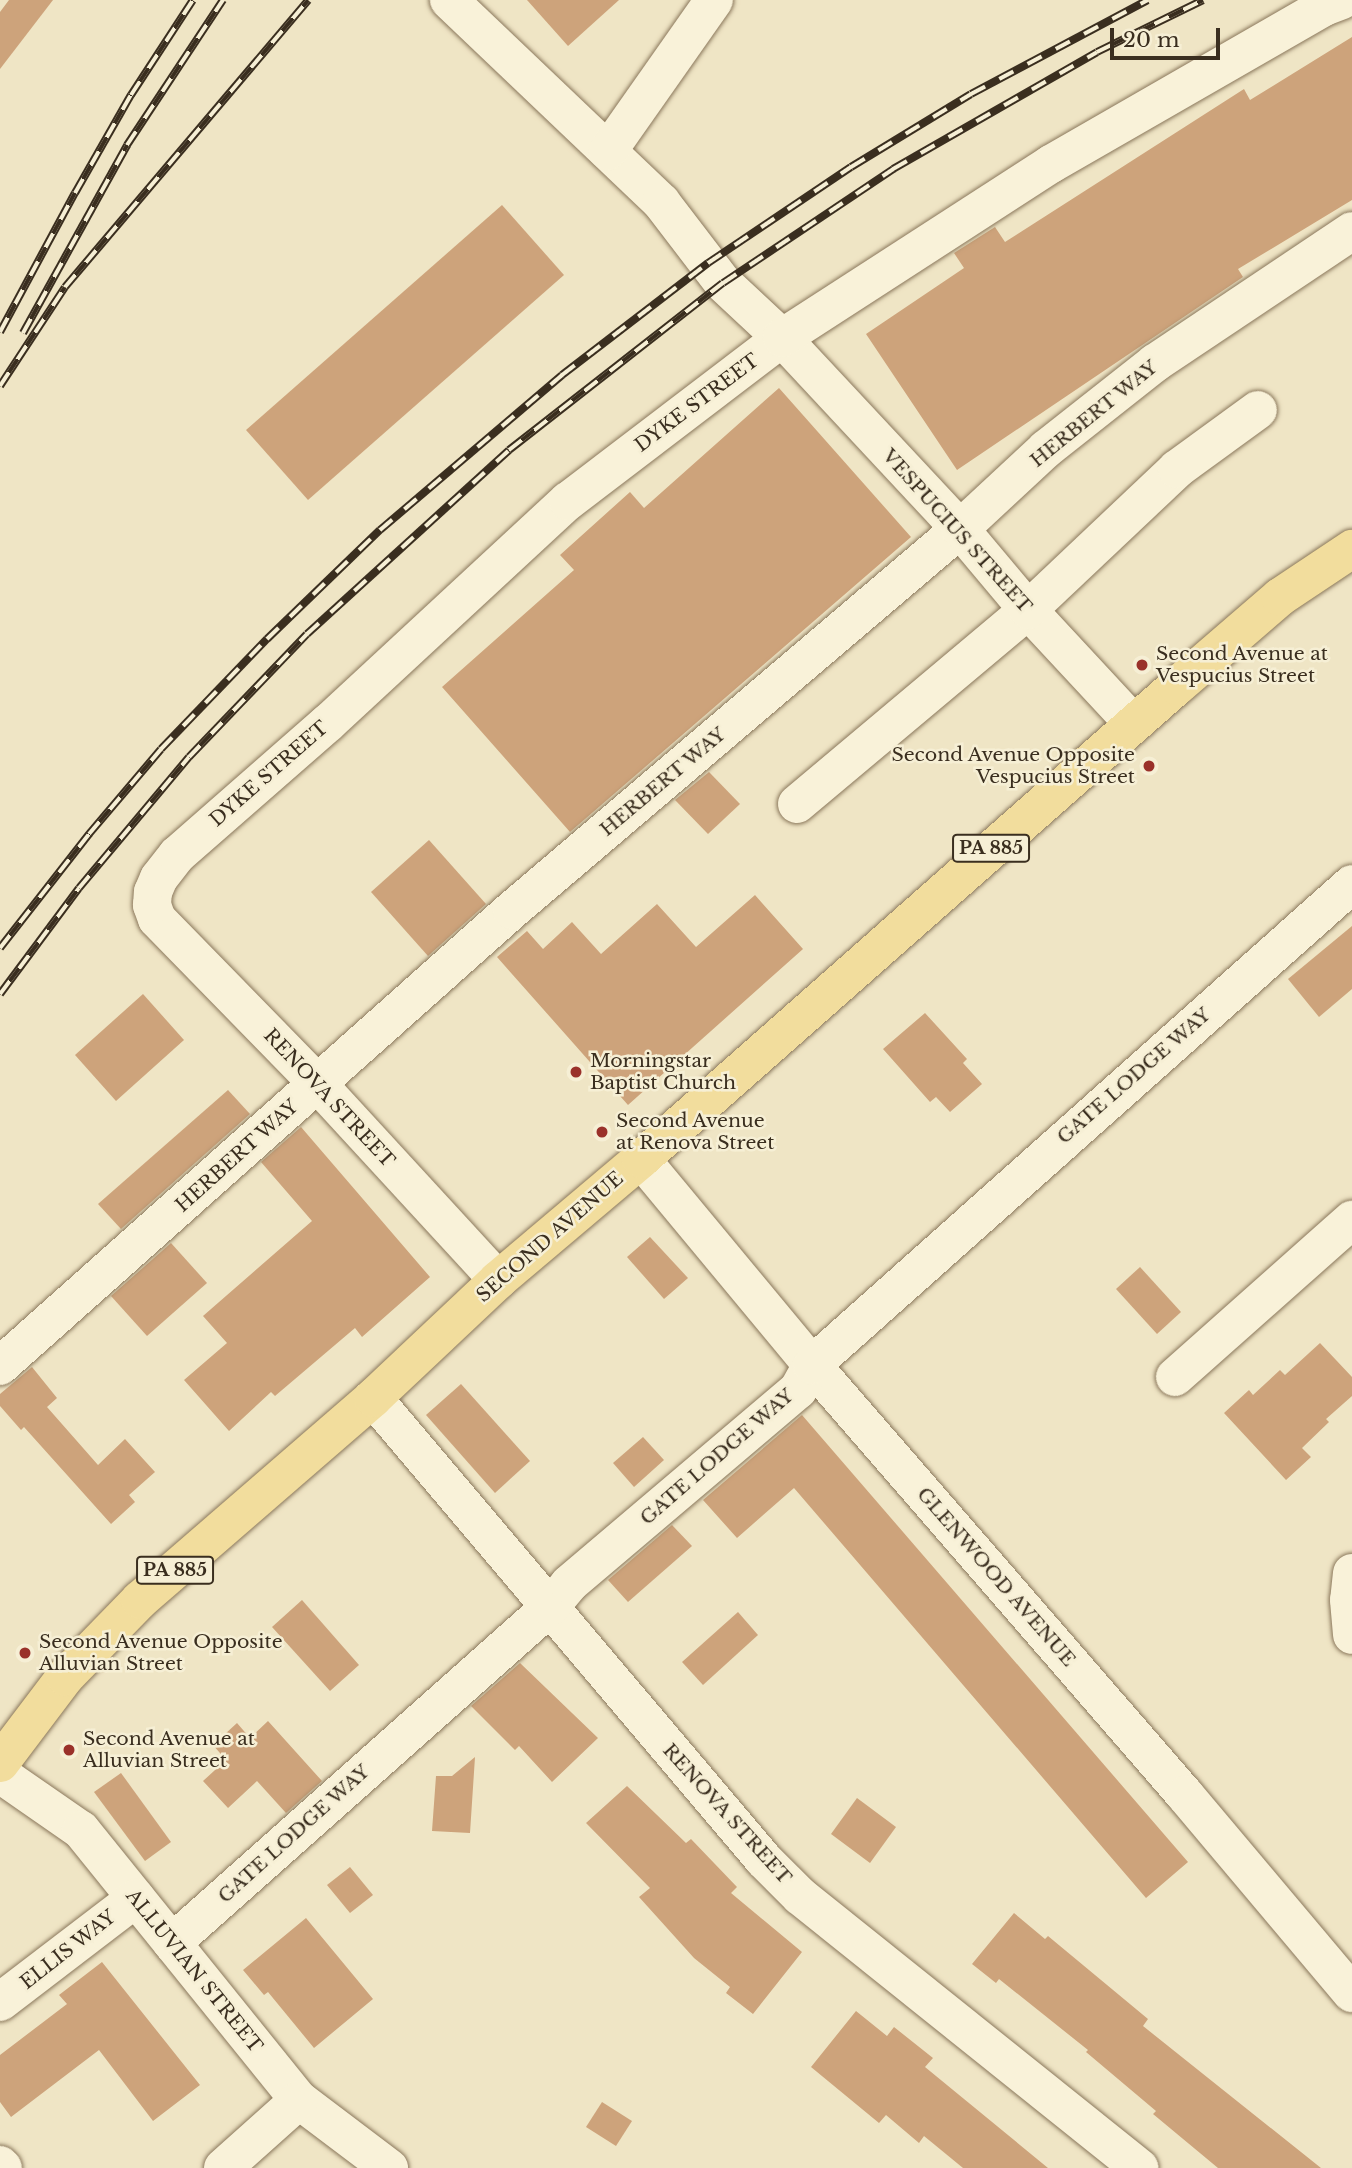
<!DOCTYPE html>
<style>
body{margin:0}
#map{position:relative;width:1352px;height:2168px;overflow:hidden;background:#efe5c5;font-family:"Libre Baskerville",serif}
div>[style]{position:absolute}
.building>*{inset:0;background:#cda37b}
.roads{filter:drop-shadow(0 0 2px #8a775b) drop-shadow(0 0 2px #8a775b)}
.minor>*{height:38px;margin:-19px;padding:0 19px;transform-origin:19px;border-radius:19px;background:#f9f2d9}
.major>*{height:38px;margin:-19px;padding:0 19px;transform-origin:19px;border-radius:19px;background:#f2dd9d}
.rail>*{height:8px;margin-top:-4px;transform-origin:0;background:repeating-linear-gradient(90deg,#f6efd5 0 16px,#3a2e1f 0 32px);box-sizing:border-box;border-block:2px solid #3a2e1f}
.dots>*{width:19px;height:19px;translate:-50% -50%;box-sizing:border-box;border:4px solid #f6efd5;border-radius:50%}
span{translate:-50% -50%;white-space:nowrap;text-align:center;line-height:1.15;-webkit-text-stroke:5px #f6efd5;paint-order:stroke}
.shield-label span{padding:2px 5px;background:#f6efd5;border:2px solid;border-radius:5px;-webkit-text-stroke-width:0}
.shield-label{font-size:18px;color:#3a2e1f;font-weight:700}
.street-label{font-size:19px;color:#3a2e1f}
.poi-label{font-size:19px;color:#3a2e1f}
.left{translate:0 -50%;text-align:left}
.right{translate:-100% -50%;text-align:right}
.scale{position:absolute;left:1110px;top:28px;width:110px;height:32px;box-sizing:border-box;border:4px solid #3a2e1f;border-top:0;padding-left:9px;font-size:21px;line-height:24px;white-space:nowrap;color:#3a2e1f;-webkit-text-stroke:5px #f6efd5;paint-order:stroke}
</style>
<div id="map">
<div class="building">
<i style="clip-path:polygon(9px 0,53px 0,0 69px,0 12px)"></i>
<i style="clip-path:polygon(527px 0,619px 0,568px 46px)"></i>
<i style="clip-path:polygon(1352px 37px,1352px 200px,1238px 269px,1243px 277px,957px 470px,866px 334px,964px 268px,954px 253px,995px 227px,1005px 242px,1244px 89px,1250px 100px)"></i>
<i style="clip-path:polygon(502px 205px,564px 275px,308px 500px,246px 430px)"></i>
<i style="clip-path:polygon(779px 388px,911px 537px,570px 832px,442px 687px,574px 570px,560px 555px,630px 492px,644px 508px)"></i>
<i style="clip-path:polygon(709px 772px,740px 804px,708px 834px,675px 800px)"></i>
<i style="clip-path:polygon(429px 840px,486px 904px,428px 956px,371px 892px)"></i>
<i style="clip-path:polygon(755px 895px,803px 949px,628px 1105px,497px 957px,527px 931px,543px 949px,572px 922px,601px 954px,657px 904px,696px 947px)"></i>
<i style="clip-path:polygon(1352px 926px,1352px 989px,1319px 1017px,1288px 979px)"></i>
<i style="clip-path:polygon(143px 994px,184px 1040px,116px 1101px,75px 1055px)"></i>
<i style="clip-path:polygon(925px 1013px,967px 1059px,963px 1063px,982px 1084px,950px 1112px,936px 1097px,930px 1102px,883px 1049px)"></i>
<i style="clip-path:polygon(228px 1090px,250px 1114px,121px 1229px,98px 1204px)"></i>
<i style="clip-path:polygon(301px 1127px,430px 1277px,362px 1337px,355px 1328px,275px 1396px,271px 1392px,229px 1431px,184px 1380px,227px 1343px,203px 1316px,312px 1221px,261px 1162px)"></i>
<i style="clip-path:polygon(650px 1237px,688px 1278px,664px 1299px,627px 1257px)"></i>
<i style="clip-path:polygon(171px 1243px,207px 1283px,147px 1336px,111px 1296px)"></i>
<i style="clip-path:polygon(1140px 1267px,1181px 1312px,1157px 1334px,1116px 1289px)"></i>
<i style="clip-path:polygon(1320px 1343px,1352px 1377px,1352px 1396px,1326px 1419px,1329px 1422px,1302px 1448px,1311px 1457px,1286px 1480px,1224px 1413px,1249px 1390px,1253px 1395px,1280px 1370px,1285px 1375px)"></i>
<i style="clip-path:polygon(32px 1367px,57px 1398px,47px 1407px,98px 1465px,125px 1439px,155px 1472px,129px 1495px,135px 1502px,111px 1524px,24px 1427px,21px 1430px,0 1406px,0 1394px)"></i>
<i style="clip-path:polygon(461px 1384px,530px 1461px,495px 1493px,426px 1415px)"></i>
<i style="clip-path:polygon(802px 1415px,1188px 1862px,1146px 1898px,794px 1488px,737px 1538px,703px 1500px)"></i>
<i style="clip-path:polygon(643px 1437px,664px 1460px,634px 1487px,613px 1463px)"></i>
<i style="clip-path:polygon(672px 1525px,692px 1546px,628px 1602px,608px 1580px)"></i>
<i style="clip-path:polygon(302px 1600px,359px 1665px,330px 1691px,272px 1627px)"></i>
<i style="clip-path:polygon(738px 1612px,758px 1635px,703px 1685px,682px 1662px)"></i>
<i style="clip-path:polygon(520px 1663px,598px 1738px,552px 1782px,519px 1746px,515px 1750px,471px 1706px)"></i>
<i style="clip-path:polygon(268px 1721px,322px 1781px,286px 1813px,257px 1781px,228px 1808px,203px 1781px,226px 1760px,213px 1745px,237px 1723px,250px 1738px)"></i>
<i style="clip-path:polygon(475px 1757px,470px 1833px,432px 1831px,436px 1776px,452px 1776px)"></i>
<i style="clip-path:polygon(121px 1773px,171px 1842px,145px 1861px,94px 1792px)"></i>
<i style="clip-path:polygon(627px 1786px,686px 1843px,691px 1839px,737px 1887px,731px 1893px,802px 1952px,753px 2014px,726px 1993px,730px 1987px,694px 1958px,639px 1897px,650px 1888px,586px 1823px)"></i>
<i style="clip-path:polygon(857px 1798px,896px 1827px,870px 1863px,831px 1834px)"></i>
<i style="clip-path:polygon(350px 1867px,373px 1895px,350px 1913px,327px 1885px)"></i>
<i style="clip-path:polygon(1014px 1913px,1045px 1939px,1048px 1936px,1148px 2019px,1143px 2026px,1321px 2168px,1218px 2168px,1153px 2114px,1156px 2111px,1086px 2052px,1088px 2050px,999px 1979px,996px 1983px,972px 1964px)"></i>
<i style="clip-path:polygon(306px 1918px,373px 1999px,314px 2048px,268px 1992px,264px 1995px,243px 1970px)"></i>
<i style="clip-path:polygon(102px 1962px,200px 2085px,153px 2121px,99px 2050px,11px 2117px,0 2102px,0 2055px,67px 2004px,59px 1995px)"></i>
<i style="clip-path:polygon(856px 2011px,887px 2036px,894px 2027px,933px 2058px,925px 2067px,1048px 2168px,963px 2168px,924px 2136px,919px 2143px,886px 2115px,879px 2123px,811px 2067px)"></i>
<i style="clip-path:polygon(602px 2102px,632px 2121px,616px 2146px,586px 2127px)"></i>
</div>
<div class="roads">
<div class="minor">
<i style="left:449px;top:0;width:293px;rotate:43.6deg"></i>
<i style="left:661px;top:202px;width:102px;rotate:52.6deg"></i>
<i style="left:723px;top:283px;width:81px;rotate:43deg"></i>
<i style="left:782px;top:338px;width:261px;rotate:47deg"></i>
<i style="left:960px;top:529px;width:106px;rotate:50deg"></i>
<i style="left:1028px;top:610px;width:154px;rotate:47.1deg"></i>
<i style="left:608px;top:151px;width:184px;rotate:-54.9deg"></i>
<i style="left:797px;top:804px;width:302px;rotate:-40deg"></i>
<i style="left:1028px;top:610px;width:205px;rotate:-43.4deg"></i>
<i style="left:1177px;top:469px;width:100px;rotate:-36.1deg"></i>
<i style="left:641px;top:1159px;width:268px;rotate:50.3deg"></i>
<i style="left:812px;top:1365px;width:569px;rotate:49.06deg"></i>
<i style="left:1185px;top:1795px;width:259px;rotate:49.9deg"></i>
<i style="left:498px;top:1280px;width:265px;rotate:-132.6deg"></i>
<i style="left:319px;top:1085px;width:232px;rotate:-134.3deg"></i>
<i style="left:157px;top:919px;width:15px;rotate:-110deg"></i>
<i style="left:152px;top:905px;width:13px;rotate:-86deg"></i>
<i style="left:153px;top:892px;width:15px;rotate:-67deg"></i>
<i style="left:159px;top:878px;width:29px;rotate:-52deg"></i>
<i style="left:177px;top:855px;width:201px;rotate:-41.2deg"></i>
<i style="left:328px;top:723px;width:327px;rotate:-42.8deg"></i>
<i style="left:568px;top:501px;width:269px;rotate:-37.3deg"></i>
<i style="left:782px;top:338px;width:320px;rotate:-32.9deg"></i>
<i style="left:1051px;top:164px;width:315px;rotate:-29.9deg"></i>
<i style="left:1324px;top:7px;width:19px;rotate:-21deg"></i>
<i style="left:0;top:1366px;width:686px;rotate:-41.69deg"></i>
<i style="left:512px;top:910px;width:588px;rotate:-40.38deg"></i>
<i style="left:960px;top:529px;width:117px;rotate:-42.9deg"></i>
<i style="left:1046px;top:449px;width:139px;rotate:-38.3deg"></i>
<i style="left:1155px;top:363px;width:237px;rotate:-33.8deg"></i>
<i style="left:1175px;top:1377px;width:237px;rotate:-41.6deg"></i>
<i style="left:373px;top:1398px;width:605px;rotate:49.76deg"></i>
<i style="left:764px;top:1860px;width:51px;rotate:45deg"></i>
<i style="left:800px;top:1896px;width:435px;rotate:38.7deg"></i>
<i style="left:1352px;top:1573px;width:27px;rotate:96deg"></i>
<i style="left:1349px;top:1600px;width:35px;rotate:85deg"></i>
<i style="left:0;top:1774px;width:98px;rotate:34.7deg"></i>
<i style="left:81px;top:1830px;width:347px;rotate:51.1deg"></i>
<i style="left:299px;top:2100px;width:113px;rotate:37.1deg"></i>
<i style="left:172px;top:1943px;width:506px;rotate:-41.63deg"></i>
<i style="left:550px;top:1607px;width:30px;rotate:-50deg"></i>
<i style="left:569px;top:1584px;width:300px;rotate:-40.3deg"></i>
<i style="left:798px;top:1390px;width:29px;rotate:-61deg"></i>
<i style="left:812px;top:1365px;width:723px;rotate:-41.69deg"></i>
<i style="left:0;top:2002px;width:171px;rotate:-37.4deg"></i>
<i style="left:0;top:2165px;width:4px;rotate:45deg"></i>
<i style="left:223px;top:2168px;width:102px;rotate:-41.8deg"></i>
</div>
<div class="major">
<i style="left:0;top:1763px;width:108px;rotate:-52.9deg"></i>
<i style="left:65px;top:1677px;width:107px;rotate:-45.8deg"></i>
<i style="left:140px;top:1600px;width:308px;rotate:-40.9deg"></i>
<i style="left:373px;top:1398px;width:172px;rotate:-43.3deg"></i>
<i style="left:498px;top:1280px;width:187px;rotate:-40.2deg"></i>
<i style="left:641px;top:1159px;width:715px;rotate:-41.43deg"></i>
<i style="left:1177px;top:686px;width:136px;rotate:-40.8deg"></i>
<i style="left:1280px;top:597px;width:87px;rotate:-33.7deg"></i>
</div>
</div>
<div class="rail">
<i style="left:0;top:332px;width:158px;rotate:-61.7deg"></i>
<i style="left:75px;top:193px;width:113px;rotate:-60.3deg"></i>
<i style="left:131px;top:95px;width:113px;rotate:-56.9deg"></i>
<i style="left:23px;top:333px;width:215px;rotate:-61deg"></i>
<i style="left:127px;top:145px;width:174px;rotate:-56.5deg"></i>
<i style="left:0;top:386px;width:118px;rotate:-56.7deg"></i>
<i style="left:65px;top:287px;width:376px;rotate:-49.7deg"></i>
<i style="left:0;top:948px;width:145px;rotate:-52deg"></i>
<i style="left:89px;top:834px;width:111px;rotate:-49.7deg"></i>
<i style="left:161px;top:749px;width:153px;rotate:-46.1deg"></i>
<i style="left:267px;top:639px;width:157px;rotate:-44deg"></i>
<i style="left:380px;top:530px;width:239px;rotate:-40.4deg"></i>
<i style="left:562px;top:375px;width:184px;rotate:-37.5deg"></i>
<i style="left:708px;top:263px;width:172px;rotate:-33.9deg"></i>
<i style="left:851px;top:167px;width:140px;rotate:-31.3deg"></i>
<i style="left:971px;top:94px;width:200px;rotate:-28deg"></i>
<i style="left:0;top:994px;width:132px;rotate:-53.3deg"></i>
<i style="left:79px;top:888px;width:171px;rotate:-50deg"></i>
<i style="left:189px;top:757px;width:170px;rotate:-46.2deg"></i>
<i style="left:307px;top:634px;width:273px;rotate:-42.3deg"></i>
<i style="left:509px;top:450px;width:271px;rotate:-38deg"></i>
<i style="left:723px;top:283px;width:205px;rotate:-33.8deg"></i>
<i style="left:893px;top:169px;width:235px;rotate:-29.8deg"></i>
<i style="left:1097px;top:52px;width:118px;rotate:-26.1deg"></i>
</div>
<div class="dots">
<i style="left:1142px;top:665px;background:#9a312a"></i>
<i style="left:1149px;top:766px;background:#9a312a"></i>
<i style="left:576px;top:1072px;background:#9a312a"></i>
<i style="left:602px;top:1132px;background:#9a312a"></i>
<i style="left:25px;top:1653px;background:#9a312a"></i>
<i style="left:69px;top:1750px;background:#9a312a"></i>
</div>
<div class="shield-label">
<span style="left:991px;top:848px">PA 885</span>
<span style="left:175px;top:1570px">PA 885</span>
</div>
<div class="street-label">
<span style="left:697px;top:403px;rotate:-37deg">DYKE STREET</span>
<span style="left:1094px;top:414px;rotate:-39deg">HERBERT WAY</span>
<span style="left:957px;top:531px;rotate:48deg">VESPUCIUS STREET</span>
<span style="left:269px;top:774px;rotate:-41deg">DYKE STREET</span>
<span style="left:663px;top:782px;rotate:-40deg">HERBERT WAY</span>
<span style="left:1134px;top:1076px;rotate:-41deg">GATE LODGE WAY</span>
<span style="left:329px;top:1098px;rotate:47deg">RENOVA STREET</span>
<span style="left:237px;top:1156px;rotate:-42deg">HERBERT WAY</span>
<span style="left:550px;top:1237px;rotate:-41deg">SECOND AVENUE</span>
<span style="left:717px;top:1457px;rotate:-41deg">GATE LODGE WAY</span>
<span style="left:996px;top:1577px;rotate:49deg">GLENWOOD AVENUE</span>
<span style="left:727px;top:1814px;rotate:48deg">RENOVA STREET</span>
<span style="left:294px;top:1834px;rotate:-42deg">GATE LODGE WAY</span>
<span style="left:68px;top:1950px;rotate:-38deg">ELLIS WAY</span>
<span style="left:194px;top:1971px;rotate:51deg">ALLUVIAN STREET</span>
</div>
<div class="poi-label">
<span class="left" style="left:1156px;top:665px">Second Avenue at<br>Vespucius Street</span>
<span class="right" style="left:1135px;top:766px">Second Avenue Opposite<br>Vespucius Street</span>
<span class="left" style="left:590px;top:1072px">Morningstar<br>Baptist Church</span>
<span class="left" style="left:616px;top:1132px">Second Avenue<br>at Renova Street</span>
<span class="left" style="left:39px;top:1653px">Second Avenue Opposite<br>Alluvian Street</span>
<span class="left" style="left:83px;top:1750px">Second Avenue at<br>Alluvian Street</span>
</div>
<div class="scale">20 m</div>
</div>
